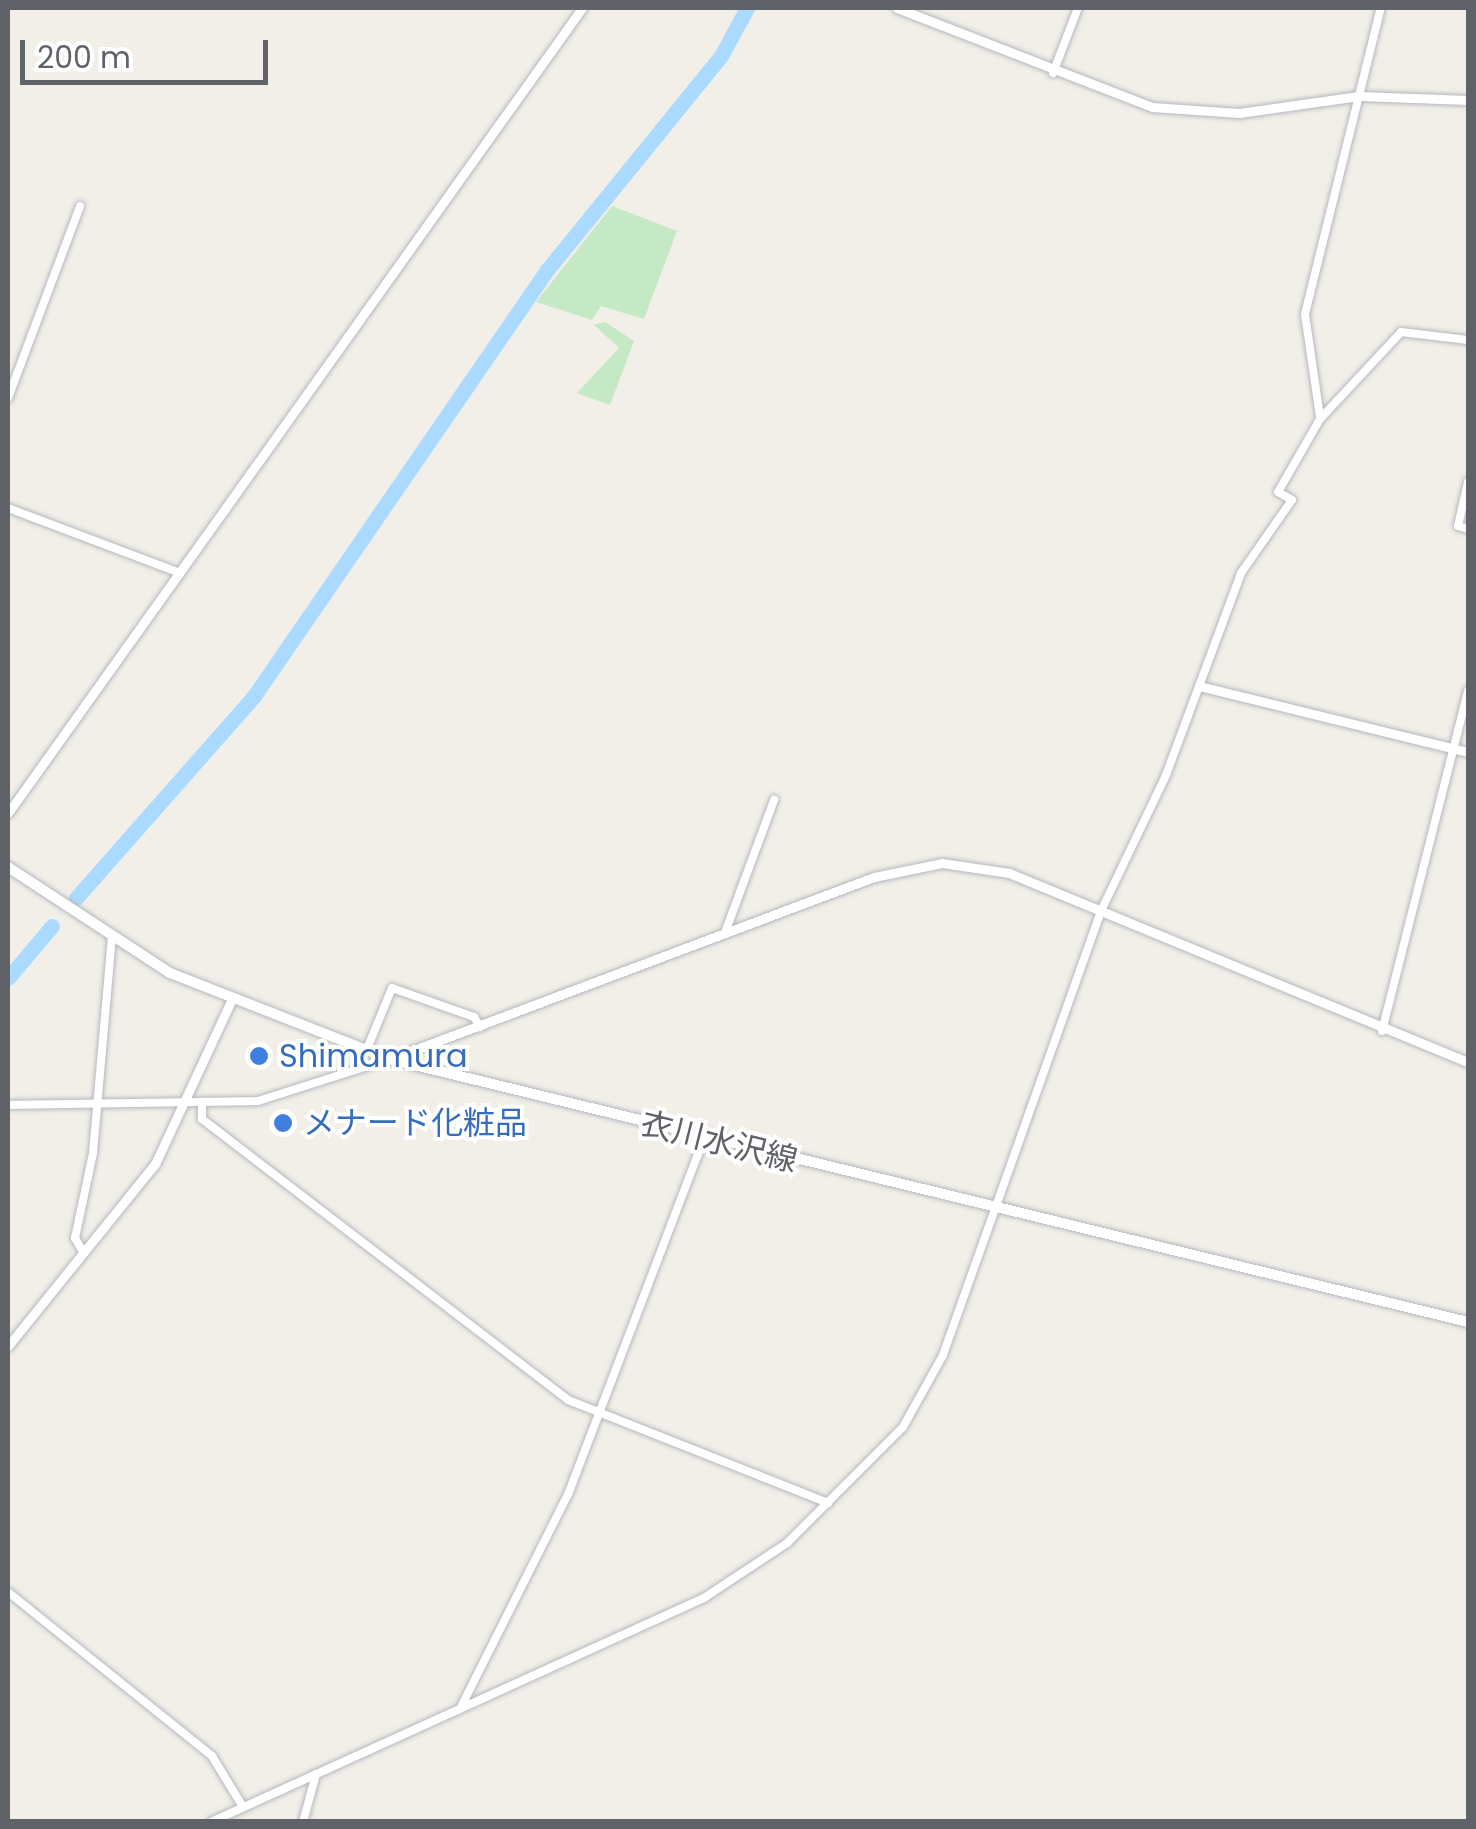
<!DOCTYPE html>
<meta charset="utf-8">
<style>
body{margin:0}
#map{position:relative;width:1476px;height:1829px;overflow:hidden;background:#f1efe8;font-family:Poppins,"Noto Sans JP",sans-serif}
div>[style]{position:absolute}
.green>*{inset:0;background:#c5e8c5}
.river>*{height:15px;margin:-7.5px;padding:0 7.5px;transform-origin:7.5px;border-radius:7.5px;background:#aadaff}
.roads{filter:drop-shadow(0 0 2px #b5b8bc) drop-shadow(0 0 2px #b5b8bc)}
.minor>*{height:8px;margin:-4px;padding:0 4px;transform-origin:4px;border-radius:4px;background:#fff}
.tertiary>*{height:9px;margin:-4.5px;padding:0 4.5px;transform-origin:4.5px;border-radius:4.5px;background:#fff}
.secondary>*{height:10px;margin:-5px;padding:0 5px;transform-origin:5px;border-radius:5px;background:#fff}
.dots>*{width:28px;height:28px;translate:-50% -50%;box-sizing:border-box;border:5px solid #fff;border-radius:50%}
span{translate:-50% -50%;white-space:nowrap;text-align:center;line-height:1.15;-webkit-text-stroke:8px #fff;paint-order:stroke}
.shop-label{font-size:32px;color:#366cbe}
.left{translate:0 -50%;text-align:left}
.street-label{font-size:32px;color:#5f6368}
.frame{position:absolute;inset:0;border:10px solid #5f6368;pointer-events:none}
.scale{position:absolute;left:20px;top:40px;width:248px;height:45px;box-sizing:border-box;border:5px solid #5f6368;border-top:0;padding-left:12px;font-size:30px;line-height:35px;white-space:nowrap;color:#5f6368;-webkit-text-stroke:8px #fff;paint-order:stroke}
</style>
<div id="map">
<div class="green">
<i style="clip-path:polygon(612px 206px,677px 231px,644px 319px,601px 306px,592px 320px,536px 302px)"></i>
<i style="clip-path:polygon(605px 322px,634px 341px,610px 405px,577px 393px,619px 348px,594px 325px)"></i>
</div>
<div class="river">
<i style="left:76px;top:898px;width:269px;rotate:-48.6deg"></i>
<i style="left:254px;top:696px;width:517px;rotate:-55.48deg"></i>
<i style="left:547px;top:270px;width:276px;rotate:-50.9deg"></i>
<i style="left:721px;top:56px;width:55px;rotate:-61.6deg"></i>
<i style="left:8px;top:978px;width:68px;rotate:-49.8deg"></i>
</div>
<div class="roads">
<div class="minor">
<i style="left:1053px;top:73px;width:70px;rotate:-69deg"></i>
<i style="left:8px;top:398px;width:205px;rotate:-69.4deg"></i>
<i style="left:1320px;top:417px;width:104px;rotate:-98.3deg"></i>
<i style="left:1305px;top:314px;width:315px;rotate:-76.1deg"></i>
<i style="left:1468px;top:482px;width:45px;rotate:102.8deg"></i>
<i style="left:1458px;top:526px;width:10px;rotate:17deg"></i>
<i style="left:8px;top:508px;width:184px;rotate:20.7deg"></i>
<i style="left:726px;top:930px;width:139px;rotate:-69.7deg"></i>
<i style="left:1382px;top:1031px;width:351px;rotate:-75.8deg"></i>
<i style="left:367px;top:1049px;width:66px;rotate:-67.7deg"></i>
<i style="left:392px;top:988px;width:87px;rotate:19.5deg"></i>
<i style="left:474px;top:1017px;width:12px;rotate:59deg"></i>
<i style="left:8px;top:1105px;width:250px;rotate:-0.9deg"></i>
<i style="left:258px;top:1101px;width:139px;rotate:-17.7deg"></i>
<i style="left:202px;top:1106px;width:13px;rotate:90deg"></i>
<i style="left:202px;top:1119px;width:461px;rotate:37.5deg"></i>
<i style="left:568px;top:1400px;width:280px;rotate:21.6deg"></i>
<i style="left:82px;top:1250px;width:14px;rotate:-120deg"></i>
<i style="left:75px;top:1238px;width:87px;rotate:-78deg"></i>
<i style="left:93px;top:1153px;width:218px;rotate:-85deg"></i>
<i style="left:8px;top:1592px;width:262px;rotate:38.8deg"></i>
<i style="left:212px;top:1756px;width:60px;rotate:58.7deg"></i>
<i style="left:461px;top:1707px;width:241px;rotate:-63.3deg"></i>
<i style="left:569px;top:1492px;width:378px;rotate:-69.1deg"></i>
<i style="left:211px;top:1822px;width:542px;rotate:-24.44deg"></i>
<i style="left:704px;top:1598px;width:100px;rotate:-33.5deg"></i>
<i style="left:787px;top:1543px;width:164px;rotate:-45deg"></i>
<i style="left:903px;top:1427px;width:82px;rotate:-60.9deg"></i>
<i style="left:943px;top:1355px;width:469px;rotate:-70.4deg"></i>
<i style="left:1100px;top:913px;width:153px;rotate:-64.4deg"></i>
<i style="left:1166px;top:775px;width:215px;rotate:-69.6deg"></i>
<i style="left:1241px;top:573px;width:89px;rotate:-55.1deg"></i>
<i style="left:1292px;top:500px;width:16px;rotate:-150deg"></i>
<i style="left:1278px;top:492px;width:84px;rotate:-60.1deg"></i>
<i style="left:1320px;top:419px;width:119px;rotate:-47deg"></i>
<i style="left:1401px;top:332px;width:67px;rotate:6.8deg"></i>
<i style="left:303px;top:1822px;width:50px;rotate:-74.8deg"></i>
</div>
<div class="tertiary">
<i style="left:897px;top:8px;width:274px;rotate:21.2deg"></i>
<i style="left:1152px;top:107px;width:87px;rotate:3.9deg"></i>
<i style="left:1239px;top:113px;width:121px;rotate:-8.1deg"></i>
<i style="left:1359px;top:96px;width:109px;rotate:2.1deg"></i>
<i style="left:1199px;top:686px;width:277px;rotate:13.8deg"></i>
<i style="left:8px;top:813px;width:989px;rotate:-54.51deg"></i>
<i style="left:390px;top:1059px;width:517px;rotate:-20.61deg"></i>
<i style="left:874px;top:877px;width:69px;rotate:-11.6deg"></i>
<i style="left:942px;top:863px;width:68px;rotate:8.5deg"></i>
<i style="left:1009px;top:873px;width:496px;rotate:22.4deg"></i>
<i style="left:8px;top:1346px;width:234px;rotate:-51.1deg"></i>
<i style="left:155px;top:1164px;width:178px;rotate:-65deg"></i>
</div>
<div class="secondary">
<i style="left:8px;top:867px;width:194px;rotate:33.2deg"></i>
<i style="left:170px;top:973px;width:236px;rotate:21.4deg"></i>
<i style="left:390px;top:1059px;width:1110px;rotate:13.71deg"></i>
</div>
</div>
<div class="dots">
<i style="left:259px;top:1056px;background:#3f7fe0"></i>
<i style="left:283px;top:1123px;background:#3f7fe0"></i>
</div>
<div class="shop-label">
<span class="left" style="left:279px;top:1056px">Shimamura</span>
<span class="left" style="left:303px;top:1123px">メナード化粧品</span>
</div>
<div class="street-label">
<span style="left:719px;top:1142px;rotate:14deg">衣川水沢線</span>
</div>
<div class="frame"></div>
<div class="scale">200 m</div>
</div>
